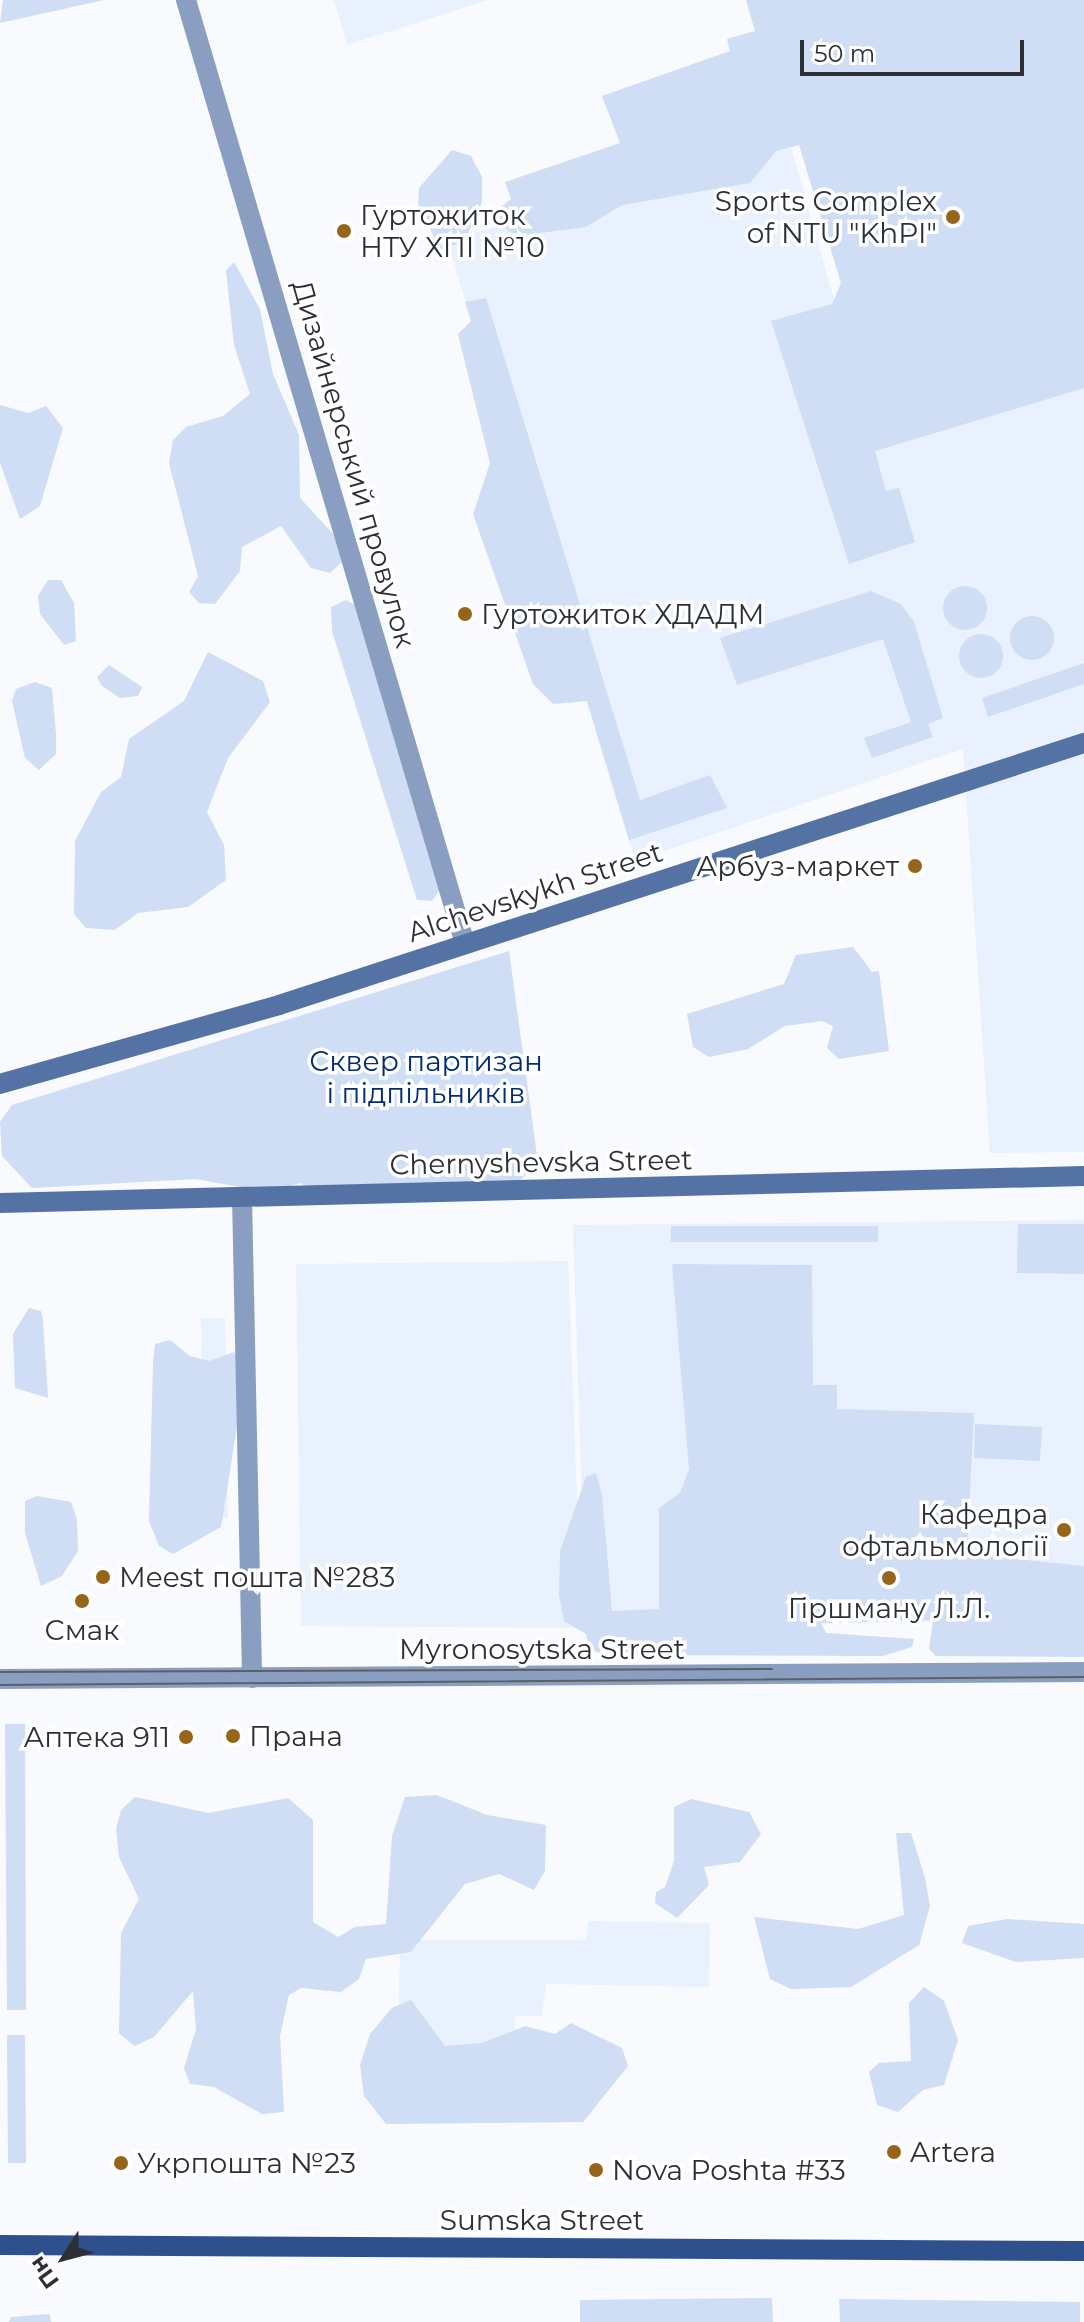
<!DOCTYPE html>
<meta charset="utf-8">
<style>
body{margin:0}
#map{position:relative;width:1084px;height:2322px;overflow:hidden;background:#f8fafd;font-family:Montserrat,sans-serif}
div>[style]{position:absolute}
.built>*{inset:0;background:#e9f1ff}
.green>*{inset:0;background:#cfddf5}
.round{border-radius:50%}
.street>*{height:20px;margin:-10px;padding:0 10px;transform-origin:10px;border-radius:10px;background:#899ec1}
.secondary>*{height:20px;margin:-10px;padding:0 10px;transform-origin:10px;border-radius:10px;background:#5472a3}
.primary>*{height:20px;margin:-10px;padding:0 10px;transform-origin:10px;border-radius:10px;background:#2e518d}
.tram>*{height:2px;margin:-1px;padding:0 1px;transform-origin:1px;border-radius:1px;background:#5c6065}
.dots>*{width:22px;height:22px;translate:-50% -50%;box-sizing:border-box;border:4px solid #fff;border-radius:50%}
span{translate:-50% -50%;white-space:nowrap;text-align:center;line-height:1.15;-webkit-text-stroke:7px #fff;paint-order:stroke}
.poi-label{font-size:28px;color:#2c3036}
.right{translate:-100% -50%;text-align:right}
.left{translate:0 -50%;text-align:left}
.street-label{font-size:28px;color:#2c3036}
.park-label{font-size:28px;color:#042d71}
.north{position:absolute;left:24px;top:2218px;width:80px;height:80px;-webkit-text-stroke:6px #fff;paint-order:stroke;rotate:234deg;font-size:22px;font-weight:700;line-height:32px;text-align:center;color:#2c3036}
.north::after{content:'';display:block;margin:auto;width:28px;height:36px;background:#2c3036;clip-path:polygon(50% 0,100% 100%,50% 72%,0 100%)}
.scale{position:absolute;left:800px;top:40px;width:224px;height:36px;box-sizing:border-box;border:4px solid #2c3036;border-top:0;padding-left:10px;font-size:24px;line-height:28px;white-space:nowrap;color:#2c3036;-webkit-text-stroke:6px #fff;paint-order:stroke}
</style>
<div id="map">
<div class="built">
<i style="clip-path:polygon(334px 0,488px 0,347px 45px)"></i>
<i style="clip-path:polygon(791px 147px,851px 360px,1084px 374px,1084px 1152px,990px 1153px,963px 749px,635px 861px,447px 240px)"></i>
<i style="clip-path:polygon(1084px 1220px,1084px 1618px,586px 1629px,573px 1225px)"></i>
<i style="clip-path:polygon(568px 1261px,582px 1628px,301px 1626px,296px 1264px)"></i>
<i style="clip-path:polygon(201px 1318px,225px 1318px,228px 1518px,204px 1519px)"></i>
<i style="clip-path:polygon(588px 1921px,710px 1923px,709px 1987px,546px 1984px,542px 2016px,515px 2016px,514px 2072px,398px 2070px,400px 1940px,586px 1940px)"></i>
</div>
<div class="green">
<i style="clip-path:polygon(3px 0,104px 0,0 23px)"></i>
<i style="clip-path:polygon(746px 0,1084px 0,1084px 388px,875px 451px,886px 491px,899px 488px,915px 542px,849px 564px,771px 321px,832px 304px,841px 283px,799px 145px,776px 151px,750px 183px,622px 205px,586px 227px,516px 236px,500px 224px,500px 208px,511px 199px,505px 182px,620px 143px,602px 96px,730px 51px,727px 39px,755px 31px)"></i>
<i style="clip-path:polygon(452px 150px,471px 156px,482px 177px,482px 203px,464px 242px,441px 250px,418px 205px,419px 188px)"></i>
<i style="clip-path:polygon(234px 262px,260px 309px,273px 374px,299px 435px,300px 498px,335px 536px,343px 561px,330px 573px,311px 568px,281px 526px,242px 547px,240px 571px,215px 604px,199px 603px,189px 592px,198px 576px,169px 463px,173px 440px,186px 427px,223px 416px,250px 394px,234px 345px,226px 271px)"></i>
<i style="clip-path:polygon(486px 298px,640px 800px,710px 775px,727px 808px,629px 840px,587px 701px,553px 704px,533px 684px,473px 514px,490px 463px,458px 334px,471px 321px,465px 302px)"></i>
<i style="clip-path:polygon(0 405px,28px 413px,46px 406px,63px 428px,40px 506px,20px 519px,0 463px)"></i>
<i style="clip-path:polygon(48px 580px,61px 580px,74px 603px,76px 641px,64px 645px,40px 614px,38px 596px)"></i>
<i class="round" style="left:943px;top:586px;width:44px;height:44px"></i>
<i style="clip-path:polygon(871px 591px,901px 604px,914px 622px,943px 718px,928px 724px,933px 737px,872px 758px,864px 738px,911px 722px,883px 639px,737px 685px,720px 638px)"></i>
<i style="clip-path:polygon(346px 600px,359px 607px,441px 888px,432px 901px,417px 900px,332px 631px,331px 607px)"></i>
<i class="round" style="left:1010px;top:616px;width:44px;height:44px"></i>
<i class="round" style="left:959px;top:634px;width:44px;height:44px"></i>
<i style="clip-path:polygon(208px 652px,263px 681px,270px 702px,228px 758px,207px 812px,224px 845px,226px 880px,188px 907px,138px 913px,115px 930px,86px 928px,74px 914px,75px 841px,101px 792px,121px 777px,129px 739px,184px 701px)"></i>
<i style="clip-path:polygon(1084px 663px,1084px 684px,988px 717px,982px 698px)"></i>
<i style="clip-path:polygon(109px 665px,142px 687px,138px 696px,120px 698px,102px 686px,97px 677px)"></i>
<i style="clip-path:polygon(35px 682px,52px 688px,56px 734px,56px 754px,39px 770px,25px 758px,12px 701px,16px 689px)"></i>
<i style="clip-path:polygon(853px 947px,872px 972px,879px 971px,889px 1051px,839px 1059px,827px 1048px,833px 1026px,822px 1021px,785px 1026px,748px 1049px,709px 1057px,693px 1047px,687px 1014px,784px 984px,796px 955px)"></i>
<i style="clip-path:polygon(509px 951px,538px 1163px,518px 1182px,309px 1189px,301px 1183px,267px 1192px,196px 1179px,32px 1188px,2px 1156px,0 1122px,12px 1105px)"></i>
<i style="clip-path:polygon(1018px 1224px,1084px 1224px,1084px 1274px,1017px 1273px)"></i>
<i style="clip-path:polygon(671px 1226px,878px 1226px,878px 1242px,671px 1242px)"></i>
<i style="clip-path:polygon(672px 1264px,812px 1265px,813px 1385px,837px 1385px,837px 1409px,974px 1413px,967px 1554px,1084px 1566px,1084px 1657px,936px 1656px,929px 1649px,933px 1620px,821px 1623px,826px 1633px,914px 1639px,912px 1647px,883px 1656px,604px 1655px,589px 1648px,586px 1634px,564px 1621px,559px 1595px,560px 1551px,586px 1477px,596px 1473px,602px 1495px,612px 1611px,659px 1609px,659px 1508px,680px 1493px,689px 1469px)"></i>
<i style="clip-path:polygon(29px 1308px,41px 1311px,43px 1321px,48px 1398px,15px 1388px,13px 1334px)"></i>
<i style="clip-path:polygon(170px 1340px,190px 1356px,209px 1361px,234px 1352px,239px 1359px,240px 1408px,221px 1527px,173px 1554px,159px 1546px,149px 1521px,153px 1362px,155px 1344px)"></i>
<i style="clip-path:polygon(975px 1424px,1042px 1427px,1040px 1461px,974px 1458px)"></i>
<i style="clip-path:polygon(37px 1496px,71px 1502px,77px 1520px,78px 1551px,62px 1576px,41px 1586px,25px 1533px,25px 1501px)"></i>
<i style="clip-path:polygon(5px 1724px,25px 1724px,26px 2010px,7px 2010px)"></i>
<i style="clip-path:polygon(437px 1795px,487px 1815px,546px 1825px,545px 1871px,534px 1890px,499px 1874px,465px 1884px,411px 1952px,366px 1959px,359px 1979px,341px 1992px,301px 1988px,289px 1995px,280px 2036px,284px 2112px,262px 2114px,214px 2087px,190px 2084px,184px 2068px,196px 2029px,193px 1991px,154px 2037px,134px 2046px,119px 2033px,121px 1933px,139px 1899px,119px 1857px,116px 1829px,121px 1810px,135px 1797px,208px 1813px,288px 1798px,313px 1820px,313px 1922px,338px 1937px,355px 1927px,386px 1924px,392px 1836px,405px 1797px)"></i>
<i style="clip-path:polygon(691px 1799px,749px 1812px,761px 1834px,740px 1862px,704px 1867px,709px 1885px,677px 1918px,655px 1903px,656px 1892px,665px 1887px,674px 1861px,674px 1807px)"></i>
<i style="clip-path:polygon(896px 1833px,911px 1833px,925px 1878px,930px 1906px,919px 1945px,851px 1987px,791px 1989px,770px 1979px,754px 1917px,858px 1929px,904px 1915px)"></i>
<i style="clip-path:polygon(1007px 1919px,1084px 1924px,1084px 1958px,1016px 1962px,962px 1943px,968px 1926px)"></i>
<i style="clip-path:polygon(924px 1987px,944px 2001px,958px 2040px,944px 2085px,923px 2090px,898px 2112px,877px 2105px,869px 2072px,879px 2063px,911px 2061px,909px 2003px)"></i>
<i style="clip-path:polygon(411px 2000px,445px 2046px,482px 2043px,525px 2026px,555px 2034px,571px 2023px,622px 2048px,628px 2066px,583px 2122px,386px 2124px,364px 2096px,360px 2065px,370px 2034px,392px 2008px)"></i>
<i style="clip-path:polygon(7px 2035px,25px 2035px,26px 2163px,8px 2163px)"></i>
<i style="clip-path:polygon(772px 2298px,773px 2322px,580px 2322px,580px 2300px)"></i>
<i style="clip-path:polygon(839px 2299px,1080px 2302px,1080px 2322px,840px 2322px)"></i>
<i style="clip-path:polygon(50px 2314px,51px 2322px,9px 2322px,11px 2317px)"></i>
</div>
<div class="street">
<i style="left:186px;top:0;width:984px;rotate:73.53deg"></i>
<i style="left:242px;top:1197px;width:481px;rotate:88.8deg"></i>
<i style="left:0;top:1679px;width:1084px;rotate:-0.37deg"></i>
</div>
<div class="secondary">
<i style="left:0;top:1084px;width:290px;rotate:-15.8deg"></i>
<i style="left:279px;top:1005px;width:847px;rotate:-18.03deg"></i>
<i style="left:0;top:1203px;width:1084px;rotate:-1.43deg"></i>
</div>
<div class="primary">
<i style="left:0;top:2245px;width:1084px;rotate:0.32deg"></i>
</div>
<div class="tram">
<i style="left:0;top:1672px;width:772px;rotate:-0.22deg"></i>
<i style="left:0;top:1685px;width:1084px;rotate:-0.42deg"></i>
</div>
<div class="dots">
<i style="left:953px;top:217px;background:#976519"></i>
<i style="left:344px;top:231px;background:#976519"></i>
<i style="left:465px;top:614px;background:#976519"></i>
<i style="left:915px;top:866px;background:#976519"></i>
<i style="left:1064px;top:1530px;background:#976519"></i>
<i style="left:103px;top:1577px;background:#976519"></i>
<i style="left:889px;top:1578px;background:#976519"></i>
<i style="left:82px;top:1601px;background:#976519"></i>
<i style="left:233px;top:1736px;background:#976519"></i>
<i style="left:186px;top:1737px;background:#976519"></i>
<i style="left:894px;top:2152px;background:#976519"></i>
<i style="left:121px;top:2163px;background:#976519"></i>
<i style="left:596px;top:2170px;background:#976519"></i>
</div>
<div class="poi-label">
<span class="right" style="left:937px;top:217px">Sports Complex<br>of NTU "KhPI"</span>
<span class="left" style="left:360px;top:231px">Гуртожиток<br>НТУ ХПІ №10</span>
<span class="left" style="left:481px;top:614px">Гуртожиток ХДАДМ</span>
<span class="right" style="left:899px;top:866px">Арбуз-маркет</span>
<span class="right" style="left:1048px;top:1530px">Кафедра<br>офтальмології</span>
<span class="left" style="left:119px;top:1577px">Meest пошта №283</span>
<span style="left:889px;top:1608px">Гіршману Л.Л.</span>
<span style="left:82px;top:1630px">Смак</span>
<span class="left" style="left:249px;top:1736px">Прана</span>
<span class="right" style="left:170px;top:1737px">Аптека 911</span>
<span class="left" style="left:910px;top:2152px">Artera</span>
<span class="left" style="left:137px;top:2163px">Укрпошта №23</span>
<span class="left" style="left:612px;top:2170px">Nova Poshta #33</span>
</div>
<div class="street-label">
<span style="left:354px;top:464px;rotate:74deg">Дизайнерський провулок</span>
<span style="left:535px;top:892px;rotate:-18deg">Alchevskykh Street</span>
<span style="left:541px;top:1162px;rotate:-1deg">Chernyshevska Street</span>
<span style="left:542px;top:1649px">Myronosytska Street</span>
<span style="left:542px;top:2220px">Sumska Street</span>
</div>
<div class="park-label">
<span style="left:426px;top:1077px">Сквер партизан<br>і підпільників</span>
</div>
<div class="north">Пн</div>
<div class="scale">50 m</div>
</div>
